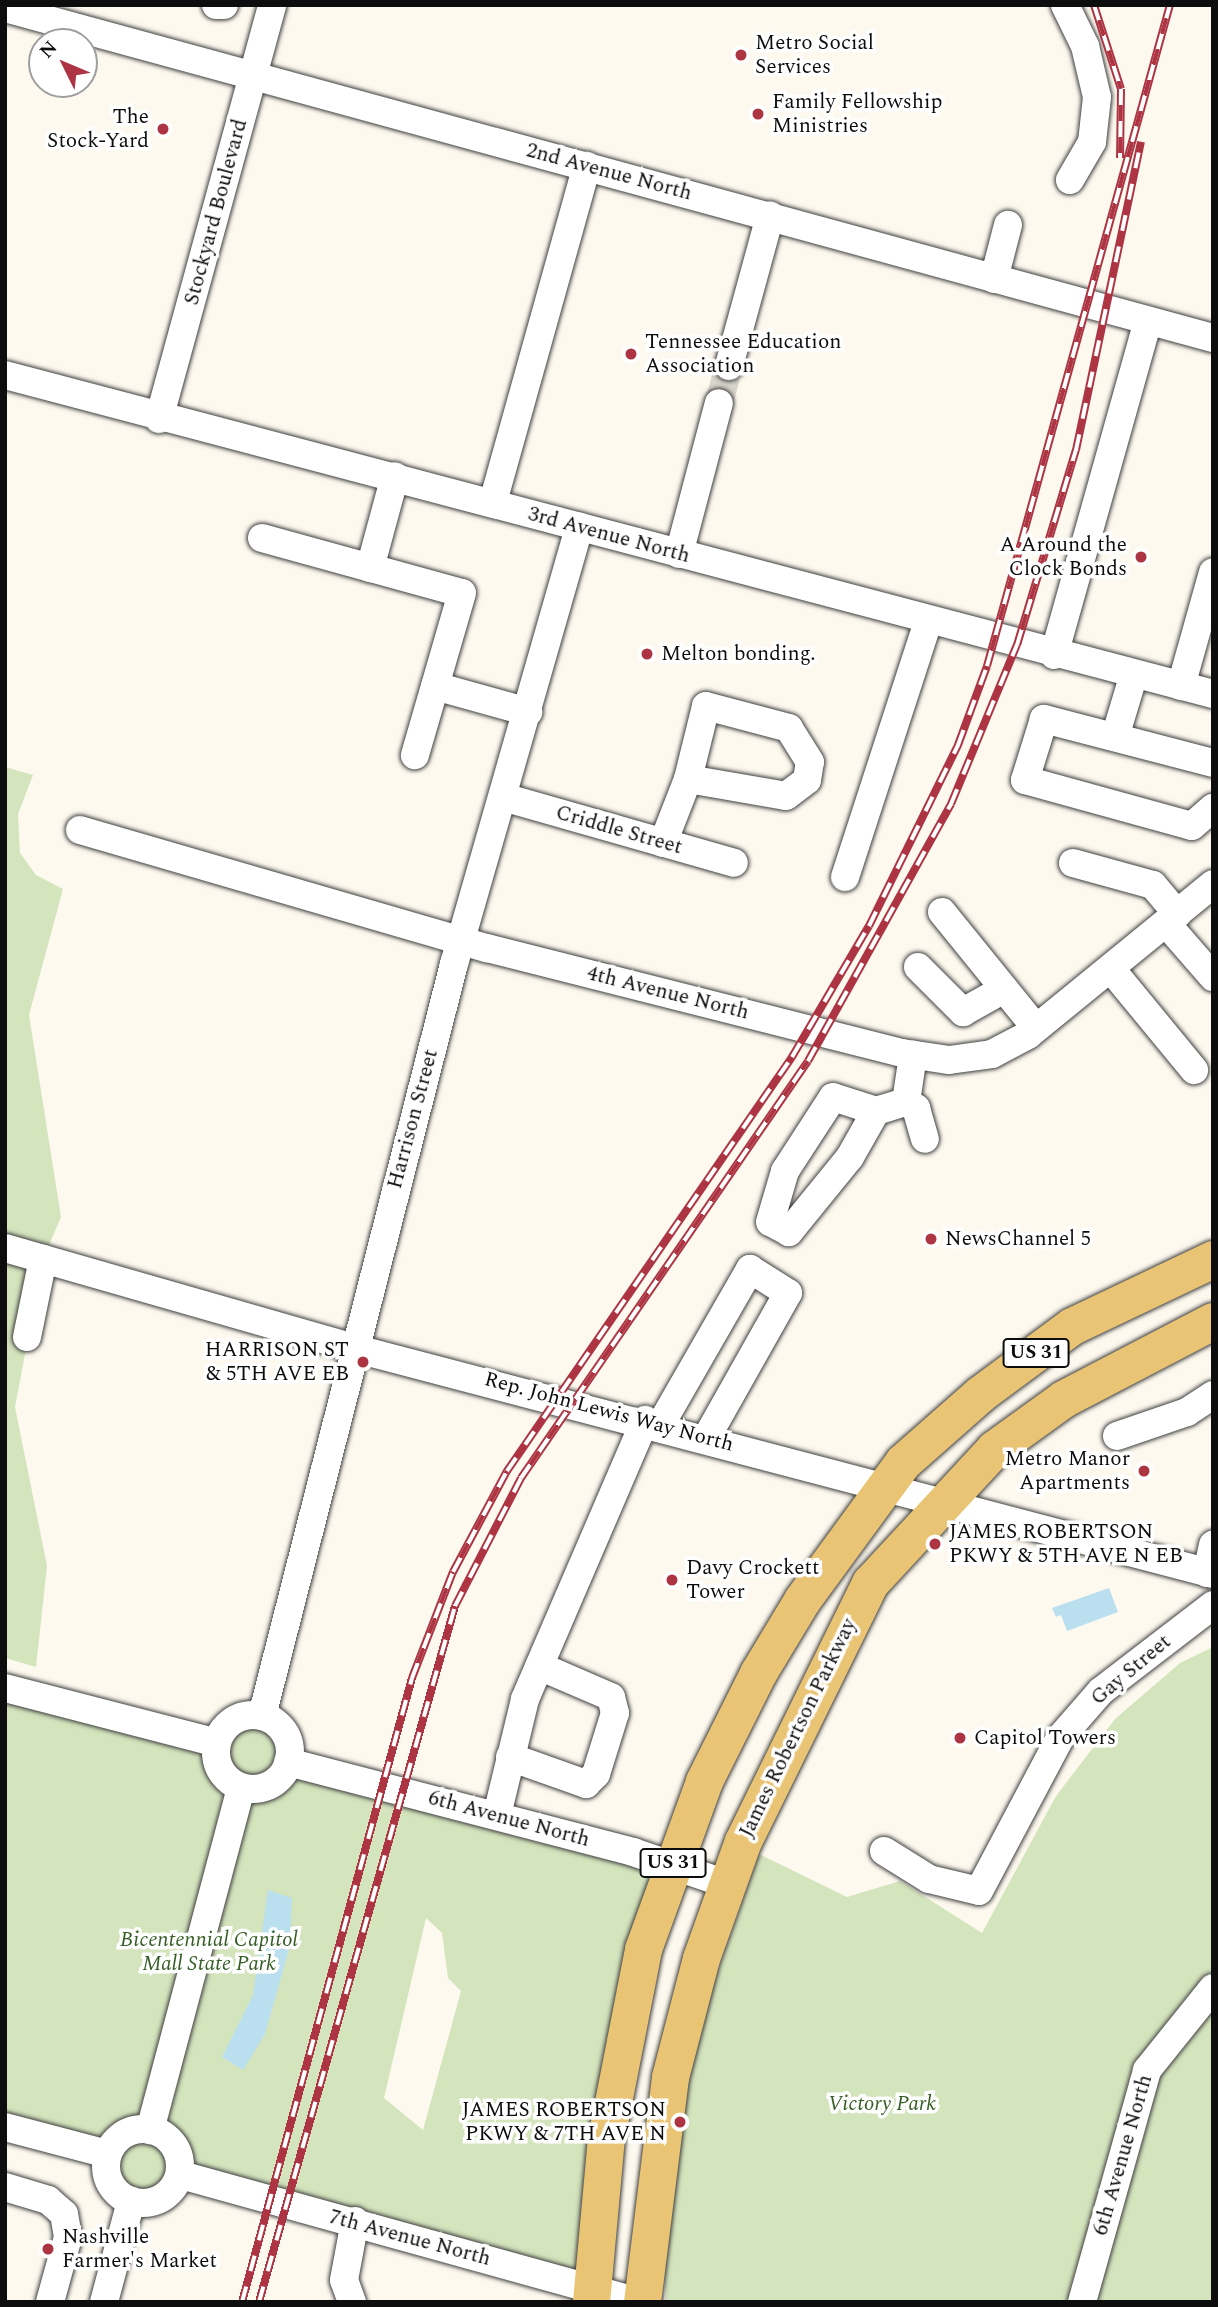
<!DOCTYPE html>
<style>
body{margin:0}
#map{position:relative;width:1218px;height:2307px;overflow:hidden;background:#fdf9ef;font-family:Spectral,serif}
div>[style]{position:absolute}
.green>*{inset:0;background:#d4e4bd}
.water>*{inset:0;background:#badfef}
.minor-tunnel>*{height:28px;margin-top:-14px;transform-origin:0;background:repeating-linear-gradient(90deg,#d9d6cd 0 28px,transparent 0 42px)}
.roads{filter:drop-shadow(0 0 2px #404040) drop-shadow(0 0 2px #404040)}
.minor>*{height:28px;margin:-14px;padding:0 14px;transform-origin:14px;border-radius:14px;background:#fff}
.minor>.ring{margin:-14px;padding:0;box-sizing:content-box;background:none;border:28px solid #fff;border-radius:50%}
.major>*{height:37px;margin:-18.5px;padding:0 18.5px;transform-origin:18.5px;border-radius:18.5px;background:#e9c474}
.rail>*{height:8px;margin-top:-4px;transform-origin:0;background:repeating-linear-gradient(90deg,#fff 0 16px,#ad3543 0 32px);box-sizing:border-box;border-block:2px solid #ad3543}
.dots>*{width:19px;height:19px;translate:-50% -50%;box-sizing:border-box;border:4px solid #fff;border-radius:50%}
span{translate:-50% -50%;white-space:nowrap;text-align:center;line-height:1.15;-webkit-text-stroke:7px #fff;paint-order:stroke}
.shield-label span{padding:2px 5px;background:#fff;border:2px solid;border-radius:5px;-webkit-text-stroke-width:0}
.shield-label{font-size:19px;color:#0d0d0d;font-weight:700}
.poi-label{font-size:21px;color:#0d0d0d}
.left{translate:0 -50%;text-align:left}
.right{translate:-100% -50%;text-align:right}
.street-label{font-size:21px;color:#0d0d0d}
.park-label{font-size:21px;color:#355d25;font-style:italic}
.frame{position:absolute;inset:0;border:7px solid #0d0d0d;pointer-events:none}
.north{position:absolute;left:28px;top:28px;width:70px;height:70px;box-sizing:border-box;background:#fff;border:2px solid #9e9e9e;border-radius:50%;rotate:313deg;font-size:19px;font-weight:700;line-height:28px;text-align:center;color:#0d0d0d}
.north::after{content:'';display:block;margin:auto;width:24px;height:32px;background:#ad3543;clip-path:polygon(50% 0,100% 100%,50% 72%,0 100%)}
</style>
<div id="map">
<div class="green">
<i style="clip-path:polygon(5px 767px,33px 775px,18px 814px,20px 853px,36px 875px,63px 889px,29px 1015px,61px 1217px,43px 1259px,15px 1407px,47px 1566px,36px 1667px,5px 1658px)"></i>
<i style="clip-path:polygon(1213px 1647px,1213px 2302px,666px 2302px,662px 2214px,692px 2046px,759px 1854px,847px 1897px,900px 1881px,982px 1933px,1056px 1796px,1115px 1719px,1180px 1663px)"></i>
<i style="clip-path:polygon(evenodd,5px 1688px,221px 1733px,243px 1716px,272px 1720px,284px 1732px,289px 1756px,673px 1864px,592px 2289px,175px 2186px,143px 2203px,116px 2191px,106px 2166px,5px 2127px,5px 1688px,426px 1918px,442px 1933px,448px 1978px,461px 1991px,423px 2130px,384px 2098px,426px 1918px)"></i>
</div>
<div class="water">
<i style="clip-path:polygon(1109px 1588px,1118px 1612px,1067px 1631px,1061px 1615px,1056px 1617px,1052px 1608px)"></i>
<i style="clip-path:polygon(268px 1890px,292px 1898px,290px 1946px,265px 2034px,243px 2070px,222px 2057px,253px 1995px)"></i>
</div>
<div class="minor-tunnel">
<i style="left:719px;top:403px;width:38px;rotate:-75deg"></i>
</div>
<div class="roads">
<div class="minor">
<i style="left:216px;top:5px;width:8px"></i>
<i style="left:1065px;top:5px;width:46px;rotate:64deg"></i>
<i style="left:1085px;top:46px;width:52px;rotate:76.8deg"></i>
<i style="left:1097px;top:97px;width:45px;rotate:96.3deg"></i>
<i style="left:1092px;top:142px;width:44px;rotate:120.1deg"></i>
<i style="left:5px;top:8px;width:1252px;rotate:15.28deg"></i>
<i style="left:994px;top:279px;width:56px;rotate:-75.5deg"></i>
<i style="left:729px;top:366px;width:156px;rotate:-74.7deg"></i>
<i style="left:5px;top:375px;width:1249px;rotate:14.79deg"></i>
<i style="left:159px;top:419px;width:429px;rotate:-74.7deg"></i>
<i style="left:493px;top:502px;width:349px;rotate:-74.4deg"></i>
<i style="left:262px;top:538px;width:207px;rotate:15.4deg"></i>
<i style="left:462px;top:593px;width:169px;rotate:106.2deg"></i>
<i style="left:679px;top:554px;width:156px;rotate:-75.2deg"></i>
<i style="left:370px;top:568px;width:95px;rotate:-74.8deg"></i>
<i style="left:1054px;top:655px;width:347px;rotate:-74.3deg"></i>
<i style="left:435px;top:686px;width:97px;rotate:15.6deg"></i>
<i style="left:1181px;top:686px;width:118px;rotate:-74.3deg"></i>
<i style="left:1115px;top:737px;width:66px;rotate:-73.2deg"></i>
<i style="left:1213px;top:763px;width:175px;rotate:-165.4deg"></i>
<i style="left:1044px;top:719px;width:64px;rotate:107.3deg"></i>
<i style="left:1025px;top:780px;width:173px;rotate:15.4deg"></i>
<i style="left:1192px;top:826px;width:28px;rotate:-41deg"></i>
<i style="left:503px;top:797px;width:240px;rotate:15.9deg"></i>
<i style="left:80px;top:830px;width:424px;rotate:16.2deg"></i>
<i style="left:487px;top:948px;width:428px;rotate:14.2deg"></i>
<i style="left:902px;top:1053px;width:48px;rotate:8.5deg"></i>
<i style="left:949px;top:1060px;width:43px;rotate:-7.9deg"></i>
<i style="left:992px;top:1054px;width:41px;rotate:-27.8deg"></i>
<i style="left:1028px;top:1035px;width:239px;rotate:-39.2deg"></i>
<i style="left:663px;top:843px;width:69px;rotate:-68.7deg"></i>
<i style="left:688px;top:779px;width:99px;rotate:9.8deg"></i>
<i style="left:786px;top:796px;width:26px;rotate:-37deg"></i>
<i style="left:807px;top:780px;width:18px;rotate:-81deg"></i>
<i style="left:810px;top:762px;width:40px;rotate:-122deg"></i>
<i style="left:789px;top:728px;width:86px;rotate:-165.2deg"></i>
<i style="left:706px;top:706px;width:75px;rotate:103.9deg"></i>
<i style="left:1073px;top:863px;width:83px;rotate:15.4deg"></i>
<i style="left:1153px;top:885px;width:38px;rotate:50deg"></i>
<i style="left:845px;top:877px;width:268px;rotate:-72deg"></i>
<i style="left:942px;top:912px;width:149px;rotate:51deg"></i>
<i style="left:1166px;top:923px;width:72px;rotate:49deg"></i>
<i style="left:918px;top:967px;width:64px;rotate:45deg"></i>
<i style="left:963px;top:1012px;width:47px;rotate:-29.3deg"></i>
<i style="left:1111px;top:969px;width:131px;rotate:50.6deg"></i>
<i style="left:906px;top:1102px;width:12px;rotate:31deg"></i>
<i style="left:916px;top:1108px;width:32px;rotate:74deg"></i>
<i style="left:876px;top:1111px;width:53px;rotate:119.5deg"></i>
<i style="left:850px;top:1157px;width:97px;rotate:129.1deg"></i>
<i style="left:789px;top:1232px;width:21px;rotate:-152deg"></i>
<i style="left:770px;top:1222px;width:53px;rotate:-73.6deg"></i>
<i style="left:785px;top:1171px;width:88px;rotate:-57deg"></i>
<i style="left:833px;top:1097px;width:45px;rotate:18deg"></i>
<i style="left:876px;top:1111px;width:31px;rotate:-17deg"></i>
<i style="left:906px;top:1102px;width:48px;rotate:-81.5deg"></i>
<i style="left:5px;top:1248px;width:362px;rotate:16deg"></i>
<i style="left:353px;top:1348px;width:889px;rotate:14.72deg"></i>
<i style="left:27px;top:1337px;width:80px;rotate:-78.4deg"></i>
<i style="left:661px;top:1424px;width:179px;rotate:-60.1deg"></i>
<i style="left:750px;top:1269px;width:45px;rotate:32.3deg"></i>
<i style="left:788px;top:1293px;width:165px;rotate:119.4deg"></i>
<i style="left:1117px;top:1436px;width:74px;rotate:-18.9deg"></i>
<i style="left:1187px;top:1412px;width:31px;rotate:-33deg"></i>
<i style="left:1207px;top:1573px;width:29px;rotate:-78deg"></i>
<i style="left:5px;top:1688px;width:219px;rotate:14.5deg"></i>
<i class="ring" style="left:216px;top:1715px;width:46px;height:46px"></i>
<i style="left:262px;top:1716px;width:776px;rotate:-75.68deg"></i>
<i style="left:454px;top:964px;width:455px;rotate:-74deg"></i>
<i style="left:510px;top:1757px;width:81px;rotate:19.6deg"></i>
<i style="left:586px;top:1784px;width:14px;rotate:-45deg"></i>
<i style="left:596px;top:1774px;width:64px;rotate:-72.7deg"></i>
<i style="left:615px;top:1713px;width:16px;rotate:-104deg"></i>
<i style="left:611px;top:1697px;width:78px;rotate:-156.7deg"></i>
<i style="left:288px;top:1762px;width:357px;rotate:14.6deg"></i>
<i style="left:633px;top:1852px;width:99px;rotate:18.8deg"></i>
<i style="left:497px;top:1815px;width:119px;rotate:-76.4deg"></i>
<i style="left:525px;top:1699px;width:304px;rotate:-66.7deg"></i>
<i style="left:884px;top:1851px;width:53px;rotate:31.9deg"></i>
<i style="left:929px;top:1879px;width:51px;rotate:13.5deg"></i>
<i style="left:979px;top:1891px;width:173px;rotate:-62.1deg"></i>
<i style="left:1060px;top:1738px;width:62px;rotate:-48.9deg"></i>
<i style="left:1101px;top:1691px;width:141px;rotate:-37.5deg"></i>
<i style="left:5px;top:2127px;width:106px;rotate:14.8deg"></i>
<i class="ring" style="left:106px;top:2129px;width:46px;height:46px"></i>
<i style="left:150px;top:2130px;width:353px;rotate:-75.1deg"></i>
<i style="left:181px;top:2175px;width:476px;rotate:15.5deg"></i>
<i style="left:5px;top:2187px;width:45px;rotate:16.8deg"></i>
<i style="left:48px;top:2200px;width:21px;rotate:41deg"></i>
<i style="left:64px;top:2214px;width:23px;rotate:80deg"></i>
<i style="left:68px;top:2237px;width:67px;rotate:105.5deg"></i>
<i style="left:104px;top:2302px;width:105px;rotate:-75deg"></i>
<i style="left:352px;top:2302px;width:23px;rotate:-110deg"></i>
<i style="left:344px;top:2280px;width:60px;rotate:-79.4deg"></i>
<i style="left:1082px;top:2302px;width:241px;rotate:-74.3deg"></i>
<i style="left:1147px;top:2070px;width:105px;rotate:-51.2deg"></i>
</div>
<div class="major">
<i style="left:591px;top:2302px;width:165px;rotate:-84.8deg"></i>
<i style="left:606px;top:2138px;width:193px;rotate:-78.9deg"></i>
<i style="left:643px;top:1949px;width:179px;rotate:-70deg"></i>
<i style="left:704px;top:1781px;width:121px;rotate:-63.4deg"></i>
<i style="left:758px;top:1673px;width:85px;rotate:-58.9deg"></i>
<i style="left:802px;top:1600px;width:171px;rotate:-53.8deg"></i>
<i style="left:903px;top:1462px;width:103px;rotate:-41.4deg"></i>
<i style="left:980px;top:1394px;width:114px;rotate:-36.5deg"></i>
<i style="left:1072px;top:1326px;width:156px;rotate:-25.4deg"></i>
<i style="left:642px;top:2302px;width:227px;rotate:-82.9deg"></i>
<i style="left:670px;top:2077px;width:123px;rotate:-75.4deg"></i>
<i style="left:701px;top:1958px;width:124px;rotate:-70.3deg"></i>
<i style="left:743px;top:1841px;width:288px;rotate:-63.8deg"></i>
<i style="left:870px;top:1583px;width:183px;rotate:-47.2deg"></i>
<i style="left:994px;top:1449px;width:85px;rotate:-35.9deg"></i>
<i style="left:1063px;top:1399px;width:169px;rotate:-27.5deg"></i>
</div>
</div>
<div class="rail">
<i style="left:1094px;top:5px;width:88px;rotate:72.2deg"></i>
<i style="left:1121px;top:89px;width:69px;rotate:90.8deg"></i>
<i style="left:242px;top:2302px;width:647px;rotate:-74.76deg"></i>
<i style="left:412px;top:1678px;width:114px;rotate:-68.9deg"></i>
<i style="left:453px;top:1572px;width:115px;rotate:-61.9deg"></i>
<i style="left:507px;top:1471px;width:503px;rotate:-55.46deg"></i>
<i style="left:792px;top:1057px;width:152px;rotate:-59.6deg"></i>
<i style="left:869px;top:926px;width:202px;rotate:-63.8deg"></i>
<i style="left:958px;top:745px;width:84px;rotate:-69.8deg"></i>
<i style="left:987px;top:666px;width:686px;rotate:-74.53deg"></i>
<i style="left:259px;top:2302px;width:723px;rotate:-74.27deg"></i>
<i style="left:455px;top:1606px;width:144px;rotate:-62.7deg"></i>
<i style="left:521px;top:1478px;width:506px;rotate:-55.46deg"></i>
<i style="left:808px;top:1061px;width:294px;rotate:-60.9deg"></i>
<i style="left:951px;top:804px;width:172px;rotate:-67.5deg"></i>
<i style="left:1017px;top:645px;width:204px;rotate:-73.2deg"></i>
<i style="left:1076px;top:450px;width:315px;rotate:-78.1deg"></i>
</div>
<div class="dots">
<i style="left:741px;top:55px;background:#ad3543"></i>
<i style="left:758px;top:114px;background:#ad3543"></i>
<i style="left:163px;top:129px;background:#ad3543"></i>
<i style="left:631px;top:354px;background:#ad3543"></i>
<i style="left:1141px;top:557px;background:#ad3543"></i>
<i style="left:647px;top:654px;background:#ad3543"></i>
<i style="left:931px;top:1239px;background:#ad3543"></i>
<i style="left:363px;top:1362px;background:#ad3543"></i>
<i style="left:1144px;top:1471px;background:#ad3543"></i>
<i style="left:935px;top:1544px;background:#ad3543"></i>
<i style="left:672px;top:1580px;background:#ad3543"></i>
<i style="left:960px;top:1738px;background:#ad3543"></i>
<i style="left:680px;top:2122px;background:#ad3543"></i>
<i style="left:48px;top:2249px;background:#ad3543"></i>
</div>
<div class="shield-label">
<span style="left:1036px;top:1353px">US 31</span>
<span style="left:673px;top:1863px">US 31</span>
</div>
<div class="poi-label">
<span class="left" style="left:755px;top:55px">Metro Social<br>Services</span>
<span class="left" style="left:772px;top:114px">Family Fellowship<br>Ministries</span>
<span class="right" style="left:149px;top:129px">The<br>Stock-Yard</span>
<span class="left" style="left:645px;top:354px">Tennessee Education<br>Association</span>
<span class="right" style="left:1127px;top:557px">A Around the<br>Clock Bonds</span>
<span class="left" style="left:661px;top:654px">Melton bonding.</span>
<span class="left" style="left:945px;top:1239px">NewsChannel 5</span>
<span class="right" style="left:349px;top:1362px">HARRISON ST<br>&amp; 5TH AVE EB</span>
<span class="right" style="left:1130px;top:1471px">Metro Manor<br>Apartments</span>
<span class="left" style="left:949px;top:1544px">JAMES ROBERTSON<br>PKWY &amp; 5TH AVE N EB</span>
<span class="left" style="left:686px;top:1580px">Davy Crockett<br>Tower</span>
<span class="left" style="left:974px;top:1738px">Capitol Towers</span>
<span class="right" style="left:666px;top:2122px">JAMES ROBERTSON<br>PKWY &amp; 7TH AVE N</span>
<span class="left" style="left:62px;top:2249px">Nashville<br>Farmer's Market</span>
</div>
<div class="street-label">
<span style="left:609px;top:172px;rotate:15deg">2nd Avenue North</span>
<span style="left:216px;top:212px;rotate:-75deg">Stockyard Boulevard</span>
<span style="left:609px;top:535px;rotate:15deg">3rd Avenue North</span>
<span style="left:619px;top:830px;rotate:16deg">Criddle Street</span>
<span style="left:668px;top:993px;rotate:14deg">4th Avenue North</span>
<span style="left:413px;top:1119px;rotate:-75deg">Harrison Street</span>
<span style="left:609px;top:1412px;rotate:15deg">Rep. John Lewis Way North</span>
<span style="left:1131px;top:1670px;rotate:-40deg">Gay Street</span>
<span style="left:798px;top:1728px;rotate:-64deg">James Robertson Parkway</span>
<span style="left:509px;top:1819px;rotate:15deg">6th Avenue North</span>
<span style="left:1123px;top:2155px;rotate:-74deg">6th Avenue North</span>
<span style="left:410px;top:2238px;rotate:15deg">7th Avenue North</span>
</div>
<div class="park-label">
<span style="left:209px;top:1952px">Bicentennial Capitol<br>Mall State Park</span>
<span style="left:882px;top:2104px">Victory Park</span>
</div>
<div class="frame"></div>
<div class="north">N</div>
</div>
